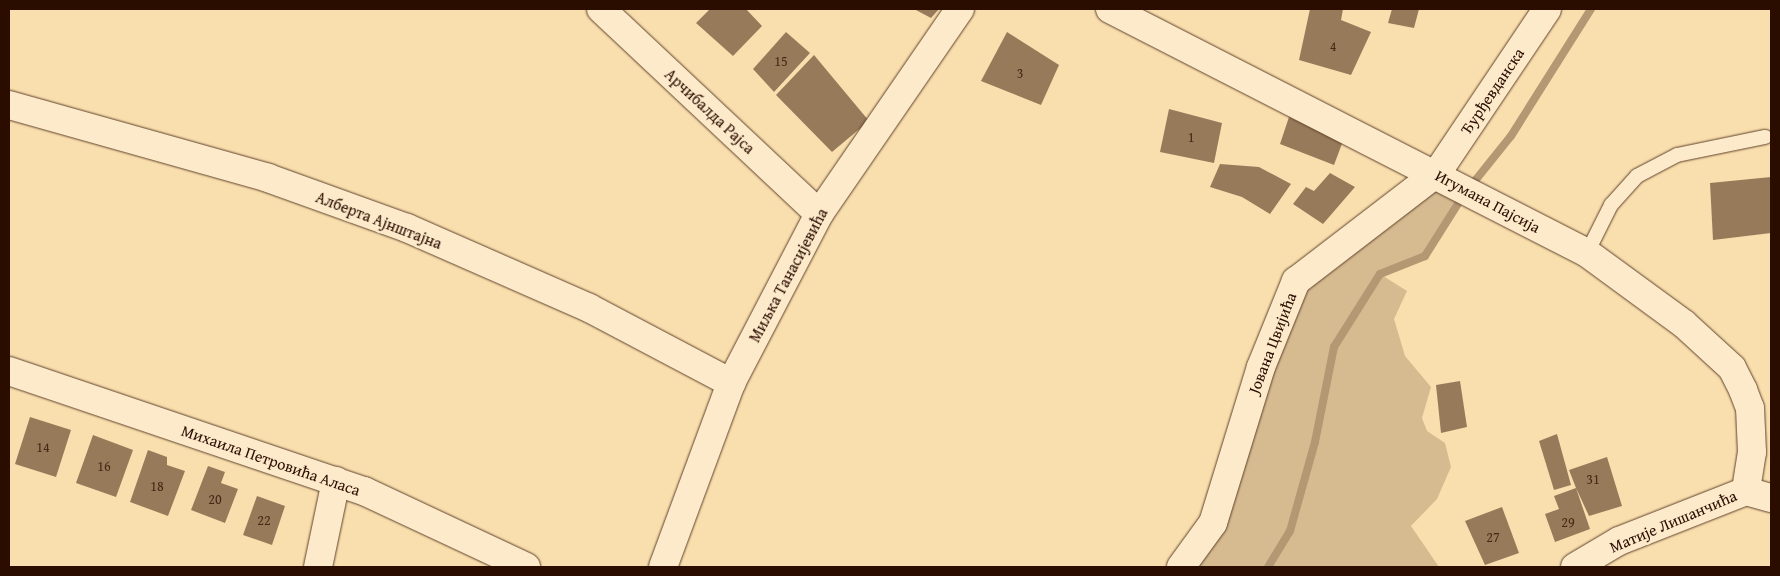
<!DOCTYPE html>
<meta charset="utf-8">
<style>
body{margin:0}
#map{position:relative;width:1780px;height:576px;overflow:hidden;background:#fadfae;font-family:"Gentium Book Plus",serif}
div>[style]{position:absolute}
.green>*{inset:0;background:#d7bb90}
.stream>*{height:8px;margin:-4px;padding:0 4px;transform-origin:4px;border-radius:4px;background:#b49873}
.building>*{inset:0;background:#977a5a}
.roads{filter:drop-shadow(0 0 1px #5f422c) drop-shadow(0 0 1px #5f422c)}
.service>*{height:14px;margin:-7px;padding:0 7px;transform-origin:7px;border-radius:7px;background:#fceaca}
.minor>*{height:28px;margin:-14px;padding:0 14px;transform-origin:14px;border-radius:14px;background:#fceaca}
.tertiary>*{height:28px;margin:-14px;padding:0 14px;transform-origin:14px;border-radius:14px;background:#fceaca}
span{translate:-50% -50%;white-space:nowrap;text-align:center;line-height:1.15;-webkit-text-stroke:5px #fceaca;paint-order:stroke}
.number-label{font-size:14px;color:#462816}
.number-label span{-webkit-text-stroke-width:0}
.street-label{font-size:16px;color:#2b0d00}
.frame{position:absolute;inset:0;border:10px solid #2b0d00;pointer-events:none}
</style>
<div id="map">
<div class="green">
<i style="clip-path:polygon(1437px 173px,1467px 191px,1425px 256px,1380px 274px,1407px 291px,1394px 319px,1405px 356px,1431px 387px,1422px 418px,1427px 431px,1445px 443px,1451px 467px,1437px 499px,1411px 526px,1439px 567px,1181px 567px,1296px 281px)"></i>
</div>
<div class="stream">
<i style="left:1470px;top:187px;width:65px;rotate:-51.2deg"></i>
<i style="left:1511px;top:136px;width:150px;rotate:-57.8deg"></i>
<i style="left:1268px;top:567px;width:42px;rotate:-58.6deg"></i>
<i style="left:1290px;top:531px;width:92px;rotate:-74.3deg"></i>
<i style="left:1315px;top:442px;width:97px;rotate:-78.7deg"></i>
<i style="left:1334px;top:347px;width:86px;rotate:-57.8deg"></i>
<i style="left:1380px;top:274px;width:48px;rotate:-21.8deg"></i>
<i style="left:1425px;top:256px;width:71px;rotate:-57.7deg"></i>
</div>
<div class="building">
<i style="clip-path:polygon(710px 9px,746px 9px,762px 26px,733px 56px,696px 23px)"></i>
<i style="clip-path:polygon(914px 9px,939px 9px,931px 18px)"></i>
<i style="clip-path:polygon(1310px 9px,1343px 9px,1341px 20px,1371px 32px,1351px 75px,1299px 60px)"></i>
<i style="clip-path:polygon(1392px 9px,1419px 9px,1414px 28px,1388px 23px)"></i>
<i style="clip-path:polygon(786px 32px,810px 53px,774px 92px,753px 69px)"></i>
<i style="clip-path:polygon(1007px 32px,1059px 65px,1041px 105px,981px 81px)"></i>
<i style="clip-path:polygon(814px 55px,869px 121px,832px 152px,776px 95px)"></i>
<i style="clip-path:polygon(1169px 109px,1222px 123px,1214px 163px,1160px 152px)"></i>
<i style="clip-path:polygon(1289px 117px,1343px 141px,1334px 165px,1280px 144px)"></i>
<i style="clip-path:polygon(1220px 164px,1259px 167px,1291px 184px,1270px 214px,1242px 197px,1210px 187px)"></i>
<i style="clip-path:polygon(1330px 173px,1355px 187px,1323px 224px,1293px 204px,1306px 187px,1314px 191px)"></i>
<i style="clip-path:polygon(1771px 177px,1771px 233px,1713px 240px,1710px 183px)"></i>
<i style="clip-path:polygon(1460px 381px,1467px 427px,1441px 433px,1436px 385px)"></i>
<i style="clip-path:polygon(30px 417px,71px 430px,56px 477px,15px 464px)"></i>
<i style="clip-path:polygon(1557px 434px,1571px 485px,1554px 490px,1539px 441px)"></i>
<i style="clip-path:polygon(93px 435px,133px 450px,116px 497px,76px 483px)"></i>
<i style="clip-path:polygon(148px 450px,167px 457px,167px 465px,185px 471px,168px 516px,130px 502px)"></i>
<i style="clip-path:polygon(1607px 457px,1622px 506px,1589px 516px,1576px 488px,1590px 529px,1555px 542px,1545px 514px,1559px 509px,1554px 496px,1576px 488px,1569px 470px)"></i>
<i style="clip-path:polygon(208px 466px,225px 472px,221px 483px,238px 489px,225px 523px,191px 510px)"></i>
<i style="clip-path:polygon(257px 496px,285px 506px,272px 545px,243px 535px)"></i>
<i style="clip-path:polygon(1502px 507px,1519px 553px,1485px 565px,1465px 521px)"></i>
</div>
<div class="roads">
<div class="service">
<i style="left:1587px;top:253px;width:54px;rotate:-63.4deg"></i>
<i style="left:1611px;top:205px;width:39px;rotate:-48deg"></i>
<i style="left:1637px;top:176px;width:45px;rotate:-27.7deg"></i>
<i style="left:1677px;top:155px;width:90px;rotate:-11.6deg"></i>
</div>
<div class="minor">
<i style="left:601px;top:9px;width:299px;rotate:43.2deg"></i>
<i style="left:9px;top:105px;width:269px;rotate:15.7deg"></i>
<i style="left:268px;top:178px;width:148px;rotate:19.8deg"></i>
<i style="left:407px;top:228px;width:199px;rotate:23.7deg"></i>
<i style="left:589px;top:308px;width:161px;rotate:27.8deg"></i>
<i style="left:9px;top:371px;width:375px;rotate:18.7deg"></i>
<i style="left:364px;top:491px;width:179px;rotate:25.1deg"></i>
<i style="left:318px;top:567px;width:88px;rotate:-78.2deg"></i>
<i style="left:663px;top:567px;width:196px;rotate:-69.7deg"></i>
<i style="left:731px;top:383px;width:191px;rotate:-62.5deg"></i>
<i style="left:819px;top:214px;width:249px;rotate:-55.5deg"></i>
<i style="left:1181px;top:567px;width:54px;rotate:-54deg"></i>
<i style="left:1213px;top:523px;width:163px;rotate:-72.9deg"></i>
<i style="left:1261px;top:367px;width:93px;rotate:-67.9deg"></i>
<i style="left:1296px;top:281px;width:178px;rotate:-37.5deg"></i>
<i style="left:1437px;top:173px;width:197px;rotate:-56.1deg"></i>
</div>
<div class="tertiary">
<i style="left:1110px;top:9px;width:536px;rotate:27.09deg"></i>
<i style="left:1587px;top:253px;width:120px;rotate:36.2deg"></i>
<i style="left:1684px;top:324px;width:65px;rotate:42.5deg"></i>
<i style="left:1732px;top:368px;width:25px;rotate:63deg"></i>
<i style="left:1743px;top:390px;width:19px;rotate:69deg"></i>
<i style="left:1750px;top:408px;width:44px;rotate:87.4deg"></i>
<i style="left:1752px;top:452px;width:39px;rotate:99deg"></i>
<i style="left:1746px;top:491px;width:26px;rotate:16deg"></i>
<i style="left:1575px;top:567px;width:51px;rotate:-30.6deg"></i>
<i style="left:1619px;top:541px;width:136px;rotate:-21.5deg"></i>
</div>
</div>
<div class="number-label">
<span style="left:1333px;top:46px">4</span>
<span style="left:781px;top:61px">15</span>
<span style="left:1020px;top:73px">3</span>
<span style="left:1191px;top:137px">1</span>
<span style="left:43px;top:447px">14</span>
<span style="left:104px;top:466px">16</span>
<span style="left:1593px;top:479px">31</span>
<span style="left:157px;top:486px">18</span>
<span style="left:215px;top:499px">20</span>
<span style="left:264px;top:520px">22</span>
<span style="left:1568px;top:522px">29</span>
<span style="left:1493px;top:537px">27</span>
</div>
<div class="street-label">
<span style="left:1492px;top:91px;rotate:-56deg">Ђурђевданска</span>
<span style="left:710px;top:111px;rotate:43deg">Арчибалда Рајса</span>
<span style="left:1488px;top:201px;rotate:28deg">Игумана Пајсија</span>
<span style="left:379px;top:220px;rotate:21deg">Алберта Ајнштајна</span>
<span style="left:788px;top:275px;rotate:-62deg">Миљка Танасијевића</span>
<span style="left:1272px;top:343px;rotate:-69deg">Јована Цвијића</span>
<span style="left:271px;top:460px;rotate:19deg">Михаила Петровића Аласа</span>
<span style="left:1673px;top:521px;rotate:-23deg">Матије Лишанчића</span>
</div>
<div class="frame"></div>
</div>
